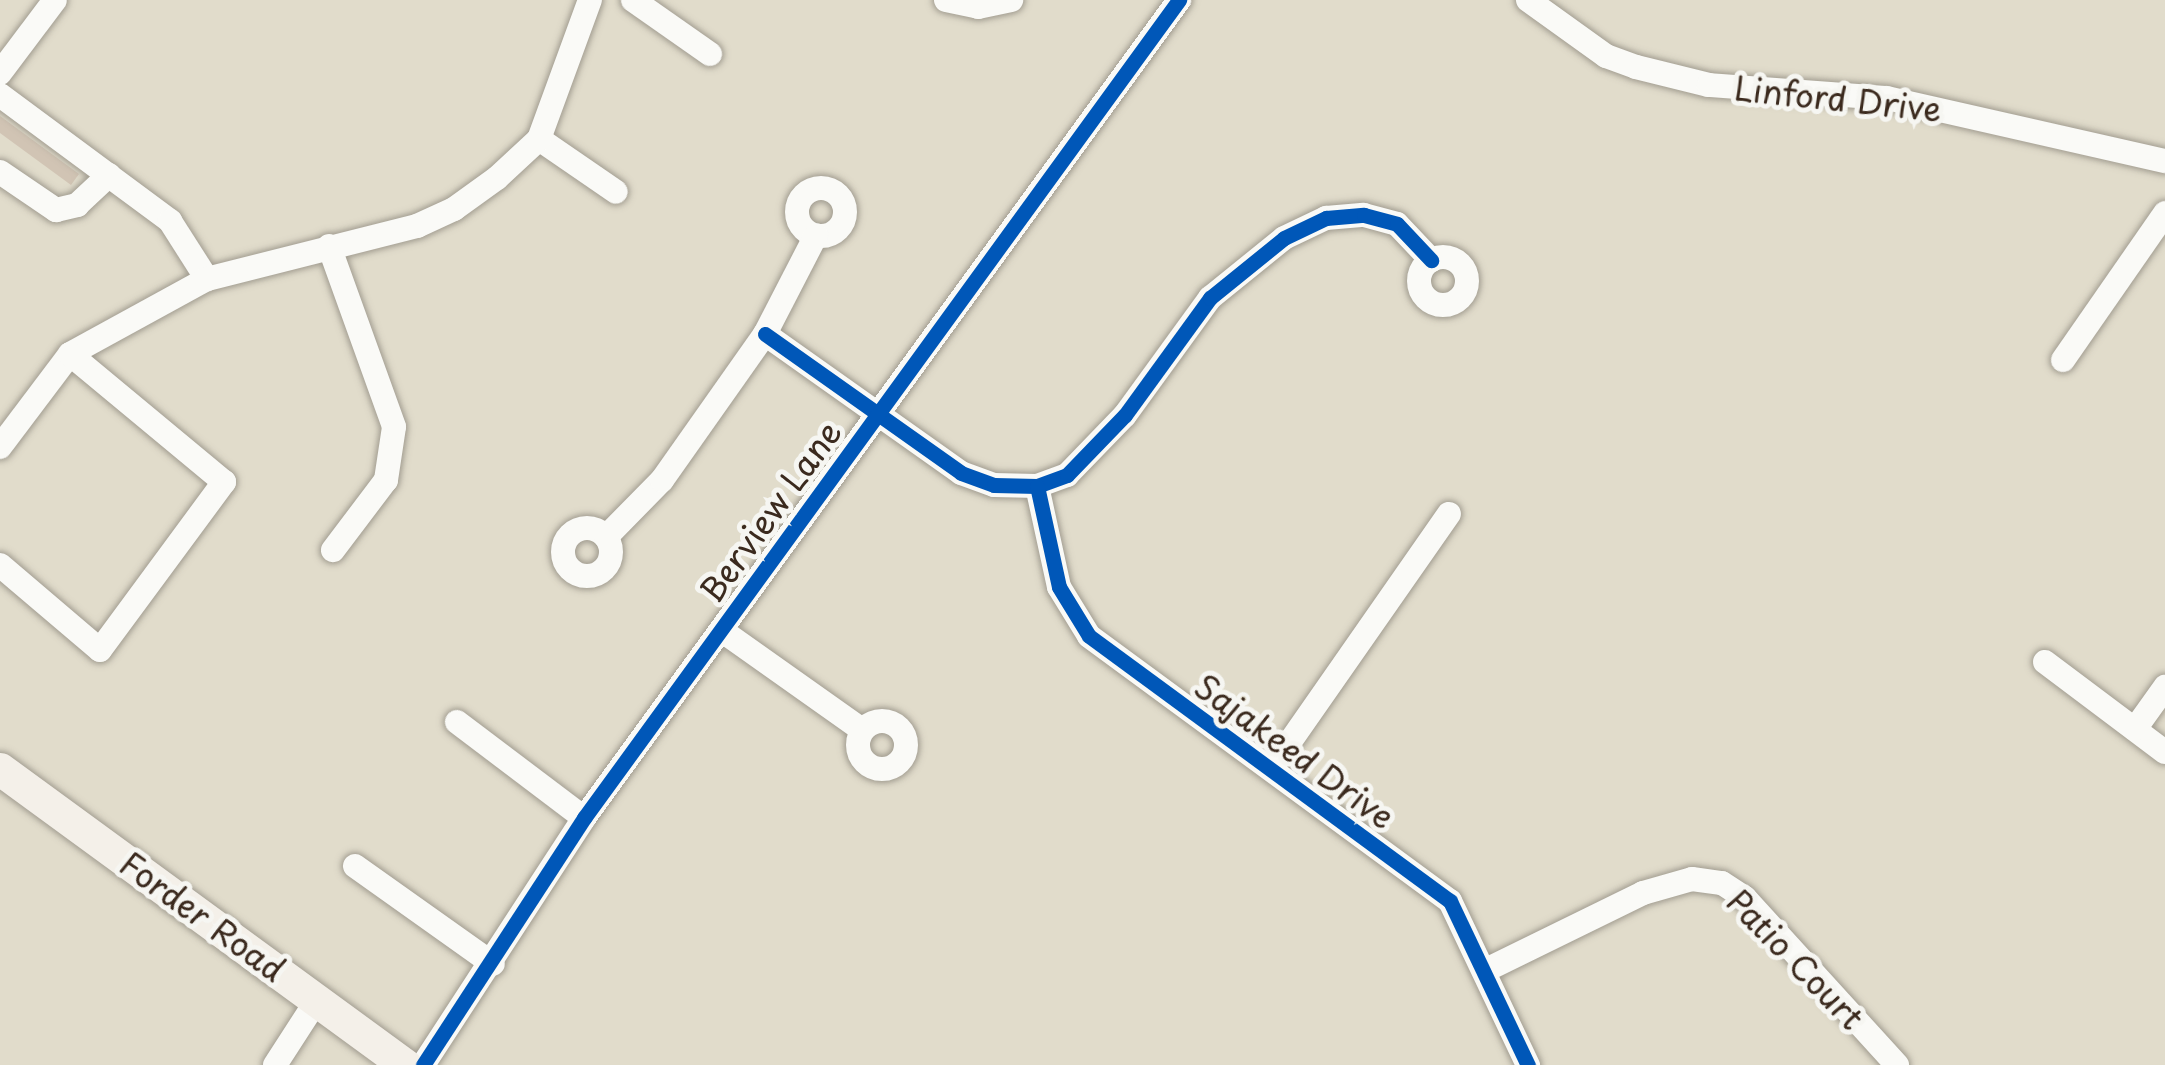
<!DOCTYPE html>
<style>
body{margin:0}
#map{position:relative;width:2165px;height:1065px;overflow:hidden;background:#e1dccb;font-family:"Playpen Sans",sans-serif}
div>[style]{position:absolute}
.building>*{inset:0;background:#d1c4b4}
.roads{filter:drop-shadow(0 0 3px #a29d91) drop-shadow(0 0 3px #a29d91)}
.minor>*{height:24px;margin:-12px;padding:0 12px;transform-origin:12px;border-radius:12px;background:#fafaf7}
.minor>.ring{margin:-12px;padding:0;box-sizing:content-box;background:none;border:24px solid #fafaf7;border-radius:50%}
.secondary>*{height:33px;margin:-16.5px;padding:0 16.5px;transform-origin:16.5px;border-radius:16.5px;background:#f4f0e9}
.cycleway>*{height:15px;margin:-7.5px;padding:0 7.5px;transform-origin:7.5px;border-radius:7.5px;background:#0057b8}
span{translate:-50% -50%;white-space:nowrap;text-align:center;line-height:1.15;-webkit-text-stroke:10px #f6f6f2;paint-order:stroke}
.street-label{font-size:33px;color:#3b2a1e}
</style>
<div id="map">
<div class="building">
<i style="clip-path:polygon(0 116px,79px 174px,71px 185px,0 133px)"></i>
</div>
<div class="roads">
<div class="minor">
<i style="left:633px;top:0;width:94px;rotate:35deg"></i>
<i style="left:946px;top:0;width:33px;rotate:12deg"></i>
<i style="left:978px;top:7px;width:34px;rotate:-12deg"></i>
<i style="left:1528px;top:0;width:96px;rotate:35.7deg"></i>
<i style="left:1606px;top:56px;width:32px;rotate:20deg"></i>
<i style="left:1636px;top:67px;width:75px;rotate:13.9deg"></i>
<i style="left:1709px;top:85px;width:178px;rotate:4.2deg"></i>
<i style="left:1887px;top:98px;width:285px;rotate:12.8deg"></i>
<i style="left:0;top:73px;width:91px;rotate:-53deg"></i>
<i style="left:0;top:95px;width:212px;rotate:36.5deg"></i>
<i style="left:170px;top:221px;width:69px;rotate:57.5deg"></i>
<i style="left:539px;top:139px;width:93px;rotate:34.5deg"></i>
<i style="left:0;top:172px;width:68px;rotate:34.2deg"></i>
<i style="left:56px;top:210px;width:22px;rotate:-13deg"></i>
<i style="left:77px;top:205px;width:44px;rotate:-43.2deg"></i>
<i class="ring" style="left:797px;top:188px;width:24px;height:24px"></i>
<i style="left:329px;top:246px;width:192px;rotate:70.2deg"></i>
<i style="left:394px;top:427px;width:54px;rotate:98.6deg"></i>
<i style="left:386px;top:480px;width:88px;rotate:127.1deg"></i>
<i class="ring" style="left:1419px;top:257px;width:24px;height:24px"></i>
<i style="left:765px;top:334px;width:240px;rotate:35.3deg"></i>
<i style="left:961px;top:473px;width:35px;rotate:20deg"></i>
<i style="left:994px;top:485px;width:43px;rotate:1.3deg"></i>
<i style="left:1037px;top:486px;width:32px;rotate:-20deg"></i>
<i style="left:1067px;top:475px;width:83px;rotate:-46deg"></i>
<i style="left:1125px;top:415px;width:145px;rotate:-54deg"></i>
<i style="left:1210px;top:298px;width:95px;rotate:-39deg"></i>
<i style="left:1284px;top:238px;width:47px;rotate:-25.5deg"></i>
<i style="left:1326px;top:218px;width:38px;rotate:-5deg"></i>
<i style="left:1364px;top:215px;width:34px;rotate:15deg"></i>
<i style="left:1397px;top:224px;width:50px;rotate:46.6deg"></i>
<i style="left:2063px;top:360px;width:179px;rotate:-55.2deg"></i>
<i style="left:0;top:447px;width:116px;rotate:-53deg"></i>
<i style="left:70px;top:354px;width:156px;rotate:-28.7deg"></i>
<i style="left:207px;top:279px;width:217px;rotate:-14.2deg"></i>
<i style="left:417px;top:226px;width:41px;rotate:-24.7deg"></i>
<i style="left:454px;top:209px;width:53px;rotate:-35.8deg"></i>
<i style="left:497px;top:178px;width:57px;rotate:-42.9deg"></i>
<i style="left:539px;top:139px;width:148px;rotate:-69.9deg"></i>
<i style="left:1037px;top:486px;width:103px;rotate:77.7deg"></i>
<i style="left:1059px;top:587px;width:57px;rotate:58.5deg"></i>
<i style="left:1089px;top:636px;width:448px;rotate:36.3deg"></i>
<i style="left:1450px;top:901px;width:182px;rotate:64.6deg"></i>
<i class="ring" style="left:563px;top:528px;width:24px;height:24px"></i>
<i style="left:606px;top:537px;width:80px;rotate:-45.5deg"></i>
<i style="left:662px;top:480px;width:179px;rotate:-54.8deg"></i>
<i style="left:765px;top:334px;width:111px;rotate:-62.7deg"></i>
<i style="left:0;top:565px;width:131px;rotate:40.4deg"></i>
<i style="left:100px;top:650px;width:209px;rotate:-53.6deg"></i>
<i style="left:224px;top:482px;width:200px;rotate:-140.3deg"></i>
<i style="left:721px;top:630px;width:173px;rotate:35.3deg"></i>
<i style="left:2045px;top:662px;width:150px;rotate:36.9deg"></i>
<i class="ring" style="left:858px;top:721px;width:24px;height:24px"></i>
<i style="left:457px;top:722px;width:159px;rotate:37.1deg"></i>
<i style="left:2135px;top:729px;width:52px;rotate:-54.5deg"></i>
<i style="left:1271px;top:769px;width:311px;rotate:-55.1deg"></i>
<i style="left:355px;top:866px;width:169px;rotate:35.4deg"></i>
<i style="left:1486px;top:970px;width:175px;rotate:-26.1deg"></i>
<i style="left:1643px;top:893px;width:51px;rotate:-15.9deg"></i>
<i style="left:1692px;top:879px;width:30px;rotate:8deg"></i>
<i style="left:1722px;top:883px;width:27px;rotate:33deg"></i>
<i style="left:1745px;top:898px;width:226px;rotate:47.7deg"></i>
<i style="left:275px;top:1065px;width:77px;rotate:-57.1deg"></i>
<i style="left:423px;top:1065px;width:295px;rotate:-56.9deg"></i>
<i style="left:584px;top:818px;width:1012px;rotate:-53.97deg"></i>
</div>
<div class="secondary">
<i style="left:0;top:769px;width:502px;rotate:36.16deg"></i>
</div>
</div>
<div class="cycleway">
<i style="left:765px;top:334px;width:240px;rotate:35.3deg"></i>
<i style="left:961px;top:473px;width:35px;rotate:20deg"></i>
<i style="left:994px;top:485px;width:43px;rotate:1.3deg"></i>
<i style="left:1037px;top:486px;width:32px;rotate:-20deg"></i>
<i style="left:1067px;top:475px;width:83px;rotate:-46deg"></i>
<i style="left:1125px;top:415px;width:145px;rotate:-54deg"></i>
<i style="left:1210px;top:298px;width:95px;rotate:-39deg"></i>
<i style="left:1284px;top:238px;width:47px;rotate:-25.5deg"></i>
<i style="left:1326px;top:218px;width:38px;rotate:-5deg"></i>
<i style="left:1364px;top:215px;width:34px;rotate:15deg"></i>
<i style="left:1397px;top:224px;width:50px;rotate:46.6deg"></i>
<i style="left:1037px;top:486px;width:103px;rotate:77.7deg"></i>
<i style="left:1059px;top:587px;width:57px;rotate:58.5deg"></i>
<i style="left:1089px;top:636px;width:448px;rotate:36.3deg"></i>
<i style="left:1450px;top:901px;width:182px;rotate:64.6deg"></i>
<i style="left:423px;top:1065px;width:295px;rotate:-56.9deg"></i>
<i style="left:584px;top:818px;width:1012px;rotate:-53.97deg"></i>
</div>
<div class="street-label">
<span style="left:1838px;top:98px;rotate:6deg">Linford Drive</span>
<span style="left:770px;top:511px;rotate:-54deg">Berview Lane</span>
<span style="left:1295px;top:751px;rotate:36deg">Sajakeed Drive</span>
<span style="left:203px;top:916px;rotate:36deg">Forder Road</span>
<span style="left:1796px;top:959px;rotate:46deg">Patio Court</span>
</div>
</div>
